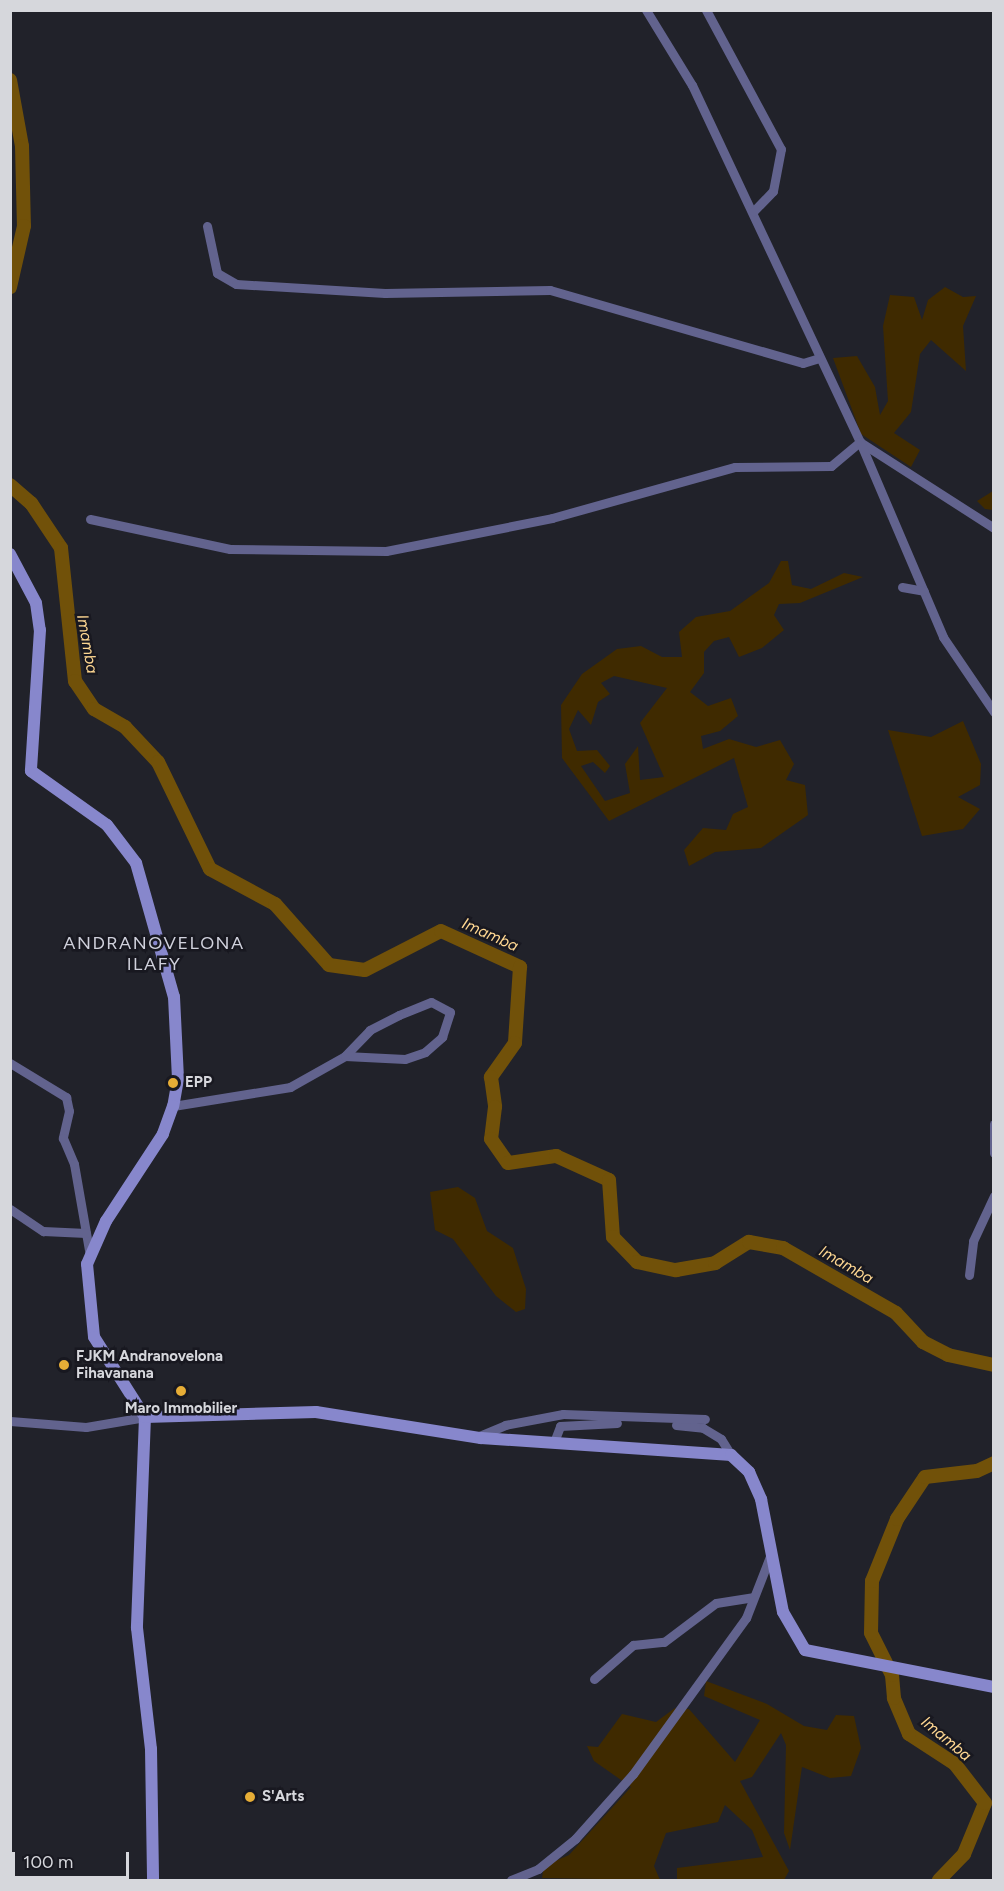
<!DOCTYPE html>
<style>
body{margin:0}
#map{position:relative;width:1004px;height:1891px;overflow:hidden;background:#21222a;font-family:Figtree,sans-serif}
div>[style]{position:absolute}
.green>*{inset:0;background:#3f2a00}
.river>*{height:14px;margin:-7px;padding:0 7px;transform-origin:7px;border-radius:7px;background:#715109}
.street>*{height:9px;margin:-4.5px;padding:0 4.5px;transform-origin:4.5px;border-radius:4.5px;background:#62638e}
.secondary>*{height:12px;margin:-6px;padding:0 6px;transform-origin:6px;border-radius:6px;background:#8787cc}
.dots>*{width:16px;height:16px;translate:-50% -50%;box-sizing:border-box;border:3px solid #181820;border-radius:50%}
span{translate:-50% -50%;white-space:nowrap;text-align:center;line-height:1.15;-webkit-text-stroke:5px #181820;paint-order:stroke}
.poi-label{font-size:15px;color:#d6d7dc;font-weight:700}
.left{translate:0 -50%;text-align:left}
.water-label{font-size:16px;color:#fed792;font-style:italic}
.quarter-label{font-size:18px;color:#d0d1dc;letter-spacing:1.5px}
.frame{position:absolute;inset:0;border:12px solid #d6d7dc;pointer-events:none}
.scale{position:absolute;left:12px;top:1852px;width:117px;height:27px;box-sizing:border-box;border:3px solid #d6d7dc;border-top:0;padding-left:8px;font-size:18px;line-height:21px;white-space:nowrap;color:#d6d7dc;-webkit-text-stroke:4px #181820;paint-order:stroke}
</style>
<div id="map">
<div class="green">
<i style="clip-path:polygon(945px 287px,963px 297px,976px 296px,963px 326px,966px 371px,931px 340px,920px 354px,911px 412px,894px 433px,920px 450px,911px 467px,861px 434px,833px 358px,857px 356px,875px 387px,880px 415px,888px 401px,883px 326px,890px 295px,914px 297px,922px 320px,928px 300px)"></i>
<i style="clip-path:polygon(993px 491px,993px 510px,985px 509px,977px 501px)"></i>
<i style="clip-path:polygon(evenodd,781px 561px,788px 561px,792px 585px,811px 589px,844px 573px,863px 577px,800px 603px,779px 604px,774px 615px,784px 630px,762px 648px,739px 657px,729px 637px,714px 641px,704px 652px,704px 673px,690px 692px,708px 706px,731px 698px,738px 716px,720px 731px,701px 736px,703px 749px,729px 739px,756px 747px,780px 740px,794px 764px,786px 780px,805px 785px,808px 815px,761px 848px,715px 852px,689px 866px,684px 850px,703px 828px,726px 830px,733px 814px,748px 807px,734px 758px,609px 821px,562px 758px,561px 705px,582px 674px,617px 649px,641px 646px,662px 657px,682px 657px,679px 632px,696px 617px,730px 611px,769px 583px,781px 561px,614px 676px,667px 688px,640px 723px,664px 777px,640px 780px,638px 746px,625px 764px,630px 793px,605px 801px,581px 766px,593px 762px,605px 773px,610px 766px,597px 750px,577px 751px,569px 729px,578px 710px,591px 725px,598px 702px,610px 694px,601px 683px,614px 676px)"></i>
<i style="clip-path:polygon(963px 721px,981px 764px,980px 785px,958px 797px,980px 809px,963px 829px,922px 836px,888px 730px,931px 737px)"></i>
<i style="clip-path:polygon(458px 1187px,475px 1198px,487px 1231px,513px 1248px,526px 1289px,525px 1309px,516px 1312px,496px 1296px,453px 1239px,435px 1230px,430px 1192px)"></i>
<i style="clip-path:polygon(706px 1681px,767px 1704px,804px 1726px,827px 1730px,836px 1715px,854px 1716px,861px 1748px,851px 1776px,830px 1778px,802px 1767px,790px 1850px,784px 1833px,786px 1745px,781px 1733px,752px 1777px,740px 1781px,789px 1871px,784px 1880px,677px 1879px,677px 1868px,763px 1857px,752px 1830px,725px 1805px,718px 1822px,666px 1833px,654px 1866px,660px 1880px,542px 1878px,544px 1866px,569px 1855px,631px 1787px,594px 1761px,587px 1746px,598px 1747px,622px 1714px,656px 1722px,675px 1708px,689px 1709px,735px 1762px,760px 1720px,704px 1696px)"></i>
</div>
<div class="river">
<i style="left:10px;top:80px;width:67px;rotate:79.7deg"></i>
<i style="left:22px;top:146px;width:80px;rotate:88.6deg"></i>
<i style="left:24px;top:226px;width:63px;rotate:102.9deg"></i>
<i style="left:10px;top:485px;width:28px;rotate:41deg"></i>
<i style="left:31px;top:503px;width:54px;rotate:56.3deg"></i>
<i style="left:61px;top:548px;width:134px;rotate:84deg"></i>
<i style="left:75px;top:681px;width:34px;rotate:56deg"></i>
<i style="left:94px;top:709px;width:36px;rotate:30deg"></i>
<i style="left:125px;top:727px;width:48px;rotate:46.7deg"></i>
<i style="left:158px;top:762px;width:119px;rotate:64.1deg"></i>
<i style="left:210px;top:869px;width:74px;rotate:28.3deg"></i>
<i style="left:275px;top:904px;width:81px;rotate:48.5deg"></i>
<i style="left:329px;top:965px;width:36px;rotate:8deg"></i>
<i style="left:365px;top:970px;width:85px;rotate:-27.2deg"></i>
<i style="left:441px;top:931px;width:87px;rotate:24.5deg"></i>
<i style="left:520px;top:967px;width:76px;rotate:93.8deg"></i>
<i style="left:515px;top:1043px;width:42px;rotate:125.2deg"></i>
<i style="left:491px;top:1077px;width:30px;rotate:82deg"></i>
<i style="left:495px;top:1107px;width:32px;rotate:97deg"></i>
<i style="left:491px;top:1139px;width:29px;rotate:55deg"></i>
<i style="left:508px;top:1163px;width:49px;rotate:-8.3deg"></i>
<i style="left:556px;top:1156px;width:58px;rotate:24.4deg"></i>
<i style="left:609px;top:1180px;width:57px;rotate:86deg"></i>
<i style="left:613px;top:1237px;width:35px;rotate:46deg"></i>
<i style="left:637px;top:1262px;width:40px;rotate:12deg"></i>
<i style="left:676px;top:1270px;width:40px;rotate:-10deg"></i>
<i style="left:715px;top:1263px;width:40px;rotate:-32deg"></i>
<i style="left:749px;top:1242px;width:35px;rotate:10deg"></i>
<i style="left:783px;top:1248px;width:130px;rotate:29.9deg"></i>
<i style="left:896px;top:1313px;width:40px;rotate:47deg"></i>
<i style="left:923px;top:1342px;width:28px;rotate:27deg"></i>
<i style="left:948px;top:1355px;width:47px;rotate:12.3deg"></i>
<i style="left:939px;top:1880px;width:36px;rotate:-46deg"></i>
<i style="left:964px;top:1854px;width:55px;rotate:-67.6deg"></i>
<i style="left:985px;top:1803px;width:49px;rotate:-127.6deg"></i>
<i style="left:955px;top:1764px;width:55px;rotate:-146.9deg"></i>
<i style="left:909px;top:1734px;width:39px;rotate:-113deg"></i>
<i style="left:894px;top:1698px;width:23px;rotate:-95deg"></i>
<i style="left:892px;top:1675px;width:47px;rotate:-116.6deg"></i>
<i style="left:871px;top:1633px;width:52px;rotate:-88.9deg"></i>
<i style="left:872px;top:1581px;width:67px;rotate:-68deg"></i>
<i style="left:897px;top:1519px;width:50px;rotate:-56.3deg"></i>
<i style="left:925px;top:1477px;width:52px;rotate:-6.6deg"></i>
<i style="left:977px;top:1471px;width:19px;rotate:-25deg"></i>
</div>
<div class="street">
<i style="left:646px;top:10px;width:88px;rotate:58.5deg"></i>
<i style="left:692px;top:85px;width:395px;rotate:64.8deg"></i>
<i style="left:860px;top:442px;width:159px;rotate:32.7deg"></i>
<i style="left:706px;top:10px;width:158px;rotate:61.7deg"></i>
<i style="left:781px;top:149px;width:43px;rotate:100.8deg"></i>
<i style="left:773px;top:191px;width:28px;rotate:134deg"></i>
<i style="left:207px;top:226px;width:48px;rotate:78deg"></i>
<i style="left:217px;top:273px;width:22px;rotate:30deg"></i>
<i style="left:236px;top:284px;width:149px;rotate:3.5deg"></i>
<i style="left:385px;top:293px;width:165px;rotate:-1deg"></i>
<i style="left:550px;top:290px;width:263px;rotate:16.1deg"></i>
<i style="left:803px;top:363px;width:17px;rotate:-17deg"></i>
<i style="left:90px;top:519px;width:143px;rotate:12.1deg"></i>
<i style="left:230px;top:549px;width:156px;rotate:0.7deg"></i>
<i style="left:386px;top:551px;width:169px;rotate:-11.2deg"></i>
<i style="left:552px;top:518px;width:190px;rotate:-15.6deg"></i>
<i style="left:735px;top:467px;width:96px;rotate:-0.6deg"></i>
<i style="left:831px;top:466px;width:38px;rotate:-40deg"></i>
<i style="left:860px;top:442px;width:212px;rotate:66.9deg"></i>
<i style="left:943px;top:637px;width:91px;rotate:55.8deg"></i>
<i style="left:902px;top:587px;width:22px;rotate:10deg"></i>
<i style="left:10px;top:1063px;width:66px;rotate:31.3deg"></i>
<i style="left:66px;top:1097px;width:14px;rotate:78deg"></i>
<i style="left:69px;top:1111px;width:28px;rotate:103deg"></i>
<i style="left:63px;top:1138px;width:28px;rotate:67deg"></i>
<i style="left:74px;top:1164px;width:93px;rotate:80.1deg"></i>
<i style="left:173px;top:1106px;width:119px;rotate:-9.2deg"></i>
<i style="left:290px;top:1087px;width:63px;rotate:-29.4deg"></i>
<i style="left:345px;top:1056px;width:60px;rotate:2.9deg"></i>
<i style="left:405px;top:1059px;width:21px;rotate:-19deg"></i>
<i style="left:425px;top:1052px;width:23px;rotate:-41deg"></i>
<i style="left:442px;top:1037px;width:26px;rotate:-72deg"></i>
<i style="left:450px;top:1012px;width:21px;rotate:-152deg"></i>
<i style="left:431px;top:1002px;width:35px;rotate:158deg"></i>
<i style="left:399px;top:1015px;width:33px;rotate:153deg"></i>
<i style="left:370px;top:1030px;width:36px;rotate:134deg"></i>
<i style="left:994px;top:1124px;width:29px;rotate:90deg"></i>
<i style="left:10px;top:1209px;width:40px;rotate:34deg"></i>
<i style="left:43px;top:1231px;width:43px;rotate:2.7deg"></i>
<i style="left:969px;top:1275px;width:34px;rotate:-83deg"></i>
<i style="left:973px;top:1241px;width:50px;rotate:-65deg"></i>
<i style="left:10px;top:1421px;width:76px;rotate:4.5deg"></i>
<i style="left:86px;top:1427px;width:60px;rotate:-9.6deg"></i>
<i style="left:676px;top:1425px;width:27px;rotate:6deg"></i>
<i style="left:703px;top:1428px;width:21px;rotate:31deg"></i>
<i style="left:721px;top:1439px;width:19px;rotate:58deg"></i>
<i style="left:477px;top:1437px;width:30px;rotate:-23deg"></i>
<i style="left:505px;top:1425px;width:59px;rotate:-10.7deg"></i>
<i style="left:563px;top:1414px;width:142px;rotate:2deg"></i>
<i style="left:554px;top:1442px;width:17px;rotate:-69deg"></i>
<i style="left:560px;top:1426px;width:57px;rotate:-3deg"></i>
<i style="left:594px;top:1679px;width:52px;rotate:-41.1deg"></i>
<i style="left:633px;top:1645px;width:31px;rotate:-6deg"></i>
<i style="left:664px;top:1642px;width:65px;rotate:-36.9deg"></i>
<i style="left:716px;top:1603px;width:37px;rotate:-9deg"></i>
<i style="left:511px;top:1880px;width:29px;rotate:-22deg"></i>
<i style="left:538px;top:1869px;width:48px;rotate:-39deg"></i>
<i style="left:575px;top:1839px;width:87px;rotate:-48.3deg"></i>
<i style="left:633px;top:1774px;width:193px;rotate:-54.1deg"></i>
<i style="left:746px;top:1618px;width:69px;rotate:-68.7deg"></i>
</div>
<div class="secondary">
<i style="left:10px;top:554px;width:55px;rotate:62deg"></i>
<i style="left:36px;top:603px;width:27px;rotate:82deg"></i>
<i style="left:40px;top:630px;width:141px;rotate:93.7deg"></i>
<i style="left:31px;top:771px;width:93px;rotate:35.4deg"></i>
<i style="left:107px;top:825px;width:48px;rotate:52.7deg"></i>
<i style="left:136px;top:863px;width:139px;rotate:74.2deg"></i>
<i style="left:174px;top:997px;width:82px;rotate:87.2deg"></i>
<i style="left:178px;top:1079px;width:27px;rotate:100deg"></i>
<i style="left:173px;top:1106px;width:30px;rotate:110deg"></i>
<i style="left:163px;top:1134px;width:104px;rotate:123.2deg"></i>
<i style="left:106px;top:1221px;width:47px;rotate:113.8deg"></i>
<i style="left:87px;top:1264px;width:73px;rotate:84.5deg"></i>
<i style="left:94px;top:1337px;width:95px;rotate:57.5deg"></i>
<i style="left:145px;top:1417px;width:211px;rotate:92.2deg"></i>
<i style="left:137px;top:1628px;width:122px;rotate:83.4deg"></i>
<i style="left:151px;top:1749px;width:131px;rotate:89.1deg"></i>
<i style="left:145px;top:1417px;width:171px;rotate:-1.7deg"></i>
<i style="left:316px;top:1412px;width:167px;rotate:9deg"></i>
<i style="left:481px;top:1438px;width:251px;rotate:3.9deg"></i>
<i style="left:731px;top:1455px;width:25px;rotate:43deg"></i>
<i style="left:749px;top:1472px;width:30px;rotate:66deg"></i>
<i style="left:761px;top:1499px;width:115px;rotate:79deg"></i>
<i style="left:783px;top:1612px;width:44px;rotate:59.9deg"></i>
<i style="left:805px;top:1650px;width:193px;rotate:11.1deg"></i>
</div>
<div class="dots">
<i style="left:173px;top:1083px;background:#e6ad36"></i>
<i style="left:64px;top:1365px;background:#e6ad36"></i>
<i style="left:181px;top:1391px;background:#e6ad36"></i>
<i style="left:250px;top:1797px;background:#e6ad36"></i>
</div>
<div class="poi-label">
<span class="left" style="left:185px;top:1083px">EPP</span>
<span class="left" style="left:76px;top:1365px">FJKM Andranovelona<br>Fihavanana</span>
<span style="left:181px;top:1409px">Maro Immobilier</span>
<span class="left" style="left:262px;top:1797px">S'Arts</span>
</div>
<div class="water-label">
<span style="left:87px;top:644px;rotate:80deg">Imamba</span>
<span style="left:490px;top:935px;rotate:24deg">Imamba</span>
<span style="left:846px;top:1265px;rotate:30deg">Imamba</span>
<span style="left:946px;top:1739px;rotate:40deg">Imamba</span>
</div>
<div class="quarter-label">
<span style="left:154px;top:954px">ANDRANOVELONA<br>ILAFY</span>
</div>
<div class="frame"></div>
<div class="scale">100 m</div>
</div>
